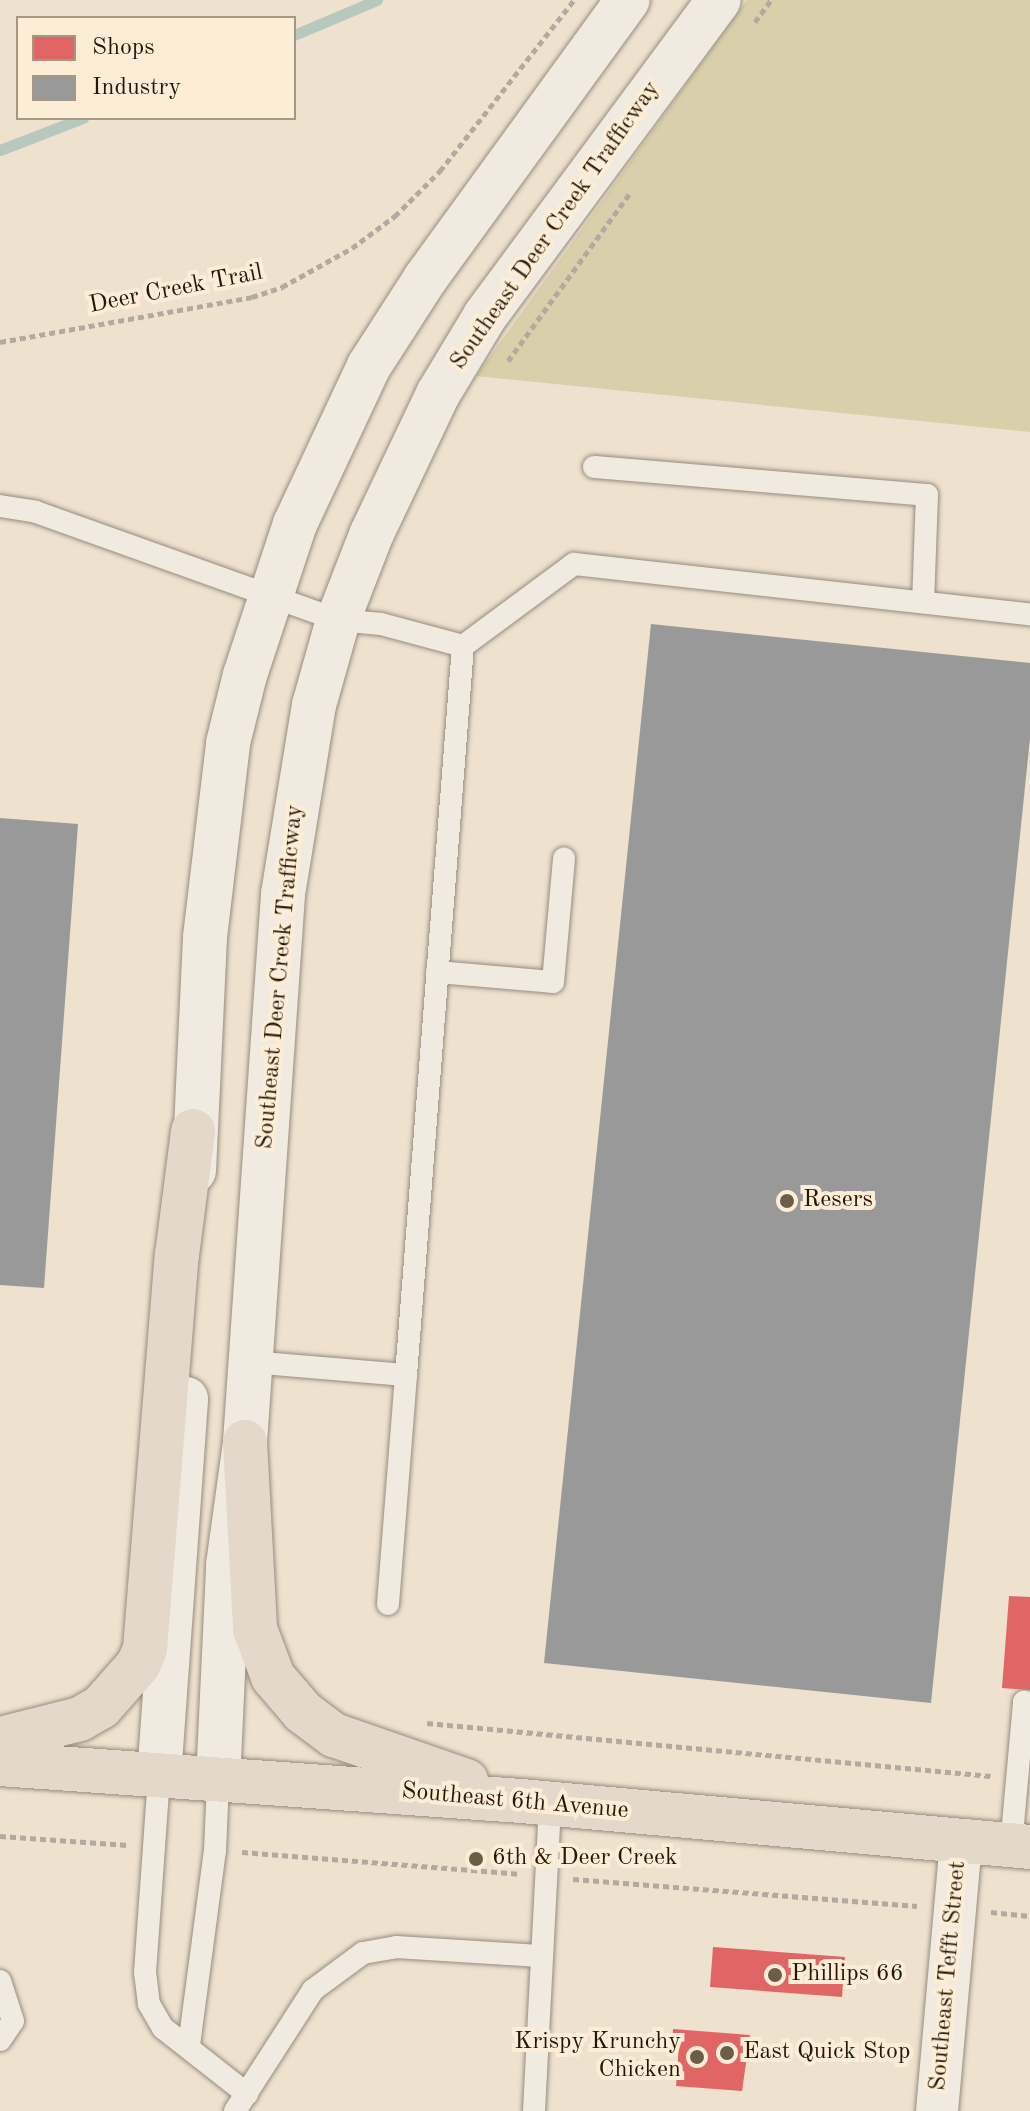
<!DOCTYPE html>
<style>
body{margin:0}
#map{position:relative;width:1030px;height:2111px;overflow:hidden;background:#eee1ce;font-family:"Old Standard TT",serif}
div>[style]{position:absolute}
.green>*{inset:0;background:#d9cfaa}
.shops>*{inset:0;background:#e06666}
.industry>*{inset:0;background:#999}
.stream>*{height:11px;margin:-5.5px;padding:0 5.5px;transform-origin:5.5px;border-radius:5.5px;background:#b7c8be}
.path>*{height:5px;margin-top:-2.5px;transform-origin:0;background:repeating-linear-gradient(90deg,#b2aaa0 0 6px,transparent 0 10px)}
.roads{filter:drop-shadow(0 0 2px #968c7f) drop-shadow(0 0 2px #968c7f)}
.lane>*{height:22px;margin:-11px;padding:0 11px;transform-origin:11px;border-radius:11px;background:#f0eae0}
.street>*{height:42px;margin:-21px;padding:0 21px;transform-origin:21px;border-radius:21px;background:#f0eae0}
.secondary>*{height:44px;margin:-22px;padding:0 22px;transform-origin:22px;border-radius:22px;background:#f0eae0}
.primary>*{height:44px;margin:-22px;padding:0 22px;transform-origin:22px;border-radius:22px;background:#e3d8ca}
.dots>*{width:22px;height:22px;translate:-50% -50%;box-sizing:border-box;border:4px solid #fcedd7;border-radius:50%}
span{translate:-50% -50%;white-space:nowrap;text-align:center;line-height:1.15;-webkit-text-stroke:8px #fcedd7;paint-order:stroke}
.street-label{font-size:24px;color:#261602}
.poi-label{font-size:24px;color:#261602}
.left{translate:0 -50%;text-align:left}
.right{translate:-100% -50%;text-align:right}
.legend{position:absolute;left:16px;top:16px;width:280px;height:104px;box-sizing:border-box;background:#fcedd7;border:2px solid #a69782;margin:0;padding:10px 14px;list-style:none;font-size:24px;color:#261602}
.legend li{display:flex;align-items:center;gap:16px;height:40px}
.legend b{width:40px;border:2px solid #a69782}
</style>
<div id="map">
<div class="green">
<i style="clip-path:polygon(747px 0,1030px 0,1030px 432px,476px 376px)"></i>
</div>
<div class="shops">
<i style="clip-path:polygon(1009px 1596px,1030px 1597px,1030px 1690px,1002px 1688px)"></i>
<i style="clip-path:polygon(713px 1947px,845px 1957px,842px 1997px,710px 1987px)"></i>
<i style="clip-path:polygon(673px 2029px,750px 2035px,742px 2091px,676px 2086px,679px 2044px,672px 2043px)"></i>
</div>
<div class="industry">
<i style="clip-path:polygon(651px 624px,1030px 663px,1030px 738px,931px 1703px,544px 1663px)"></i>
<i style="clip-path:polygon(0 818px,78px 824px,44px 1288px,0 1285px)"></i>
</div>
<div class="stream">
<i style="left:294px;top:35px;width:90px;rotate:-22.9deg"></i>
<i style="left:0;top:150px;width:89px;rotate:-21.1deg"></i>
</div>
<div class="path">
<i style="left:755px;top:22px;width:27px;rotate:-54deg"></i>
<i style="left:0;top:342px;width:256px;rotate:-10.1deg"></i>
<i style="left:252px;top:297px;width:32px;rotate:-18deg"></i>
<i style="left:282px;top:287px;width:80px;rotate:-29.1deg"></i>
<i style="left:352px;top:248px;width:54px;rotate:-36.7deg"></i>
<i style="left:395px;top:216px;width:64px;rotate:-45deg"></i>
<i style="left:440px;top:171px;width:217px;rotate:-51.9deg"></i>
<i style="left:508px;top:361px;width:209px;rotate:-54deg"></i>
<i style="left:427px;top:1723px;width:566px;rotate:5.37deg"></i>
<i style="left:0;top:1836px;width:128px;rotate:4deg"></i>
<i style="left:242px;top:1852px;width:278px;rotate:4.5deg"></i>
<i style="left:573px;top:1879px;width:345px;rotate:4.5deg"></i>
<i style="left:991px;top:1912px;width:39px;rotate:6deg"></i>
</div>
<div class="roads">
<div class="lane">
<i style="left:594px;top:467px;width:334px;rotate:4.8deg"></i>
<i style="left:927px;top:495px;width:107px;rotate:92.1deg"></i>
<i style="left:0;top:506px;width:36px;rotate:9deg"></i>
<i style="left:36px;top:512px;width:321px;rotate:19.7deg"></i>
<i style="left:338px;top:620px;width:43px;rotate:5.3deg"></i>
<i style="left:381px;top:624px;width:85px;rotate:15deg"></i>
<i style="left:463px;top:646px;width:731px;rotate:94.47deg"></i>
<i style="left:406px;top:1375px;width:157px;rotate:-175.2deg"></i>
<i style="left:463px;top:646px;width:138px;rotate:-36.5deg"></i>
<i style="left:574px;top:564px;width:459px;rotate:6.3deg"></i>
<i style="left:437px;top:972px;width:116px;rotate:4.9deg"></i>
<i style="left:553px;top:982px;width:124px;rotate:-84.9deg"></i>
<i style="left:388px;top:1604px;width:230px;rotate:-85.5deg"></i>
<i style="left:159px;top:1777px;width:196px;rotate:94.1deg"></i>
<i style="left:145px;top:1972px;width:32px;rotate:83deg"></i>
<i style="left:149px;top:2004px;width:28px;rotate:60deg"></i>
<i style="left:163px;top:2028px;width:107px;rotate:38.2deg"></i>
<i style="left:1011px;top:1846px;width:145px;rotate:-84.8deg"></i>
<i style="left:1024px;top:1702px;width:6px;rotate:9deg"></i>
<i style="left:0;top:1981px;width:42px;rotate:72deg"></i>
<i style="left:13px;top:2021px;width:23px;rotate:124deg"></i>
<i style="left:189px;top:2045px;width:196px;rotate:-82.4deg"></i>
<i style="left:215px;top:1851px;width:70px;rotate:-87.5deg"></i>
<i style="left:235px;top:2111px;width:144px;rotate:-57.2deg"></i>
<i style="left:313px;top:1990px;width:62px;rotate:-36.5deg"></i>
<i style="left:363px;top:1953px;width:34px;rotate:-10deg"></i>
<i style="left:396px;top:1947px;width:144px;rotate:3.6deg"></i>
<i style="left:534px;top:2111px;width:308px;rotate:-87deg"></i>
</div>
<div class="street">
<i style="left:937px;top:2111px;width:270px;rotate:-84.9deg"></i>
</div>
<div class="secondary">
<i style="left:194px;top:1171px;width:234px;rotate:-87.3deg"></i>
<i style="left:205px;top:937px;width:195px;rotate:-83.2deg"></i>
<i style="left:228px;top:743px;width:70px;rotate:-76deg"></i>
<i style="left:245px;top:675px;width:159px;rotate:-71.7deg"></i>
<i style="left:295px;top:524px;width:174px;rotate:-64.9deg"></i>
<i style="left:369px;top:366px;width:103px;rotate:-57.2deg"></i>
<i style="left:425px;top:279px;width:345px;rotate:-54deg"></i>
<i style="left:159px;top:1777px;width:379px;rotate:-85.9deg"></i>
<i style="left:218px;top:1781px;width:216px;rotate:-87.3deg"></i>
<i style="left:228px;top:1565px;width:124px;rotate:-82.1deg"></i>
<i style="left:245px;top:1442px;width:549px;rotate:-86.03deg"></i>
<i style="left:283px;top:894px;width:192px;rotate:-80.7deg"></i>
<i style="left:314px;top:705px;width:88px;rotate:-74.2deg"></i>
<i style="left:338px;top:620px;width:93px;rotate:-68.7deg"></i>
<i style="left:372px;top:533px;width:154px;rotate:-64.6deg"></i>
<i style="left:438px;top:394px;width:91px;rotate:-58.9deg"></i>
<i style="left:485px;top:316px;width:393px;rotate:-53.5deg"></i>
</div>
<div class="primary">
<i style="left:245px;top:1442px;width:187px;rotate:86.9deg"></i>
<i style="left:255px;top:1629px;width:51px;rotate:69.4deg"></i>
<i style="left:273px;top:1677px;width:46px;rotate:49.4deg"></i>
<i style="left:303px;top:1712px;width:39px;rotate:37deg"></i>
<i style="left:334px;top:1735px;width:140px;rotate:19.2deg"></i>
<i style="left:0;top:1739px;width:82px;rotate:-14deg"></i>
<i style="left:80px;top:1719px;width:24px;rotate:-30deg"></i>
<i style="left:101px;top:1707px;width:56px;rotate:-48.6deg"></i>
<i style="left:138px;top:1665px;width:17px;rotate:-66deg"></i>
<i style="left:145px;top:1649px;width:395px;rotate:-85.4deg"></i>
<i style="left:177px;top:1255px;width:125px;rotate:-82.6deg"></i>
<i style="left:0;top:1764px;width:522px;rotate:4.06deg"></i>
<i style="left:521px;top:1801px;width:511px;rotate:5.16deg"></i>
</div>
</div>
<div class="dots">
<i style="left:787px;top:1201px;background:#6c5d49"></i>
<i style="left:476px;top:1859px;background:#6c5d49"></i>
<i style="left:775px;top:1975px;background:#6c5d49"></i>
<i style="left:727px;top:2053px;background:#6c5d49"></i>
<i style="left:697px;top:2057px;background:#6c5d49"></i>
</div>
<div class="street-label">
<span style="left:556px;top:226px;rotate:-55deg">Southeast Deer Creek Trafficway</span>
<span style="left:176px;top:290px;rotate:-11deg">Deer Creek Trail</span>
<span style="left:281px;top:977px;rotate:-85deg">Southeast Deer Creek Trafficway</span>
<span style="left:515px;top:1802px;rotate:5deg">Southeast 6th Avenue</span>
<span style="left:949px;top:1976px;rotate:-85deg">Southeast Tefft Street</span>
</div>
<div class="poi-label">
<span class="left" style="left:803px;top:1201px">Resers</span>
<span class="left" style="left:492px;top:1859px">6th &amp; Deer Creek</span>
<span class="left" style="left:791px;top:1975px">Phillips 66</span>
<span class="right" style="left:681px;top:2057px">Krispy Krunchy<br>Chicken</span>
<span class="left" style="left:743px;top:2053px">East Quick Stop</span>
</div>
<ul class="legend">
<li><b style="height:22px;background:#e06666"></b>Shops</li>
<li><b style="height:22px;background:#999"></b>Industry</li>
</ul>
</div>
